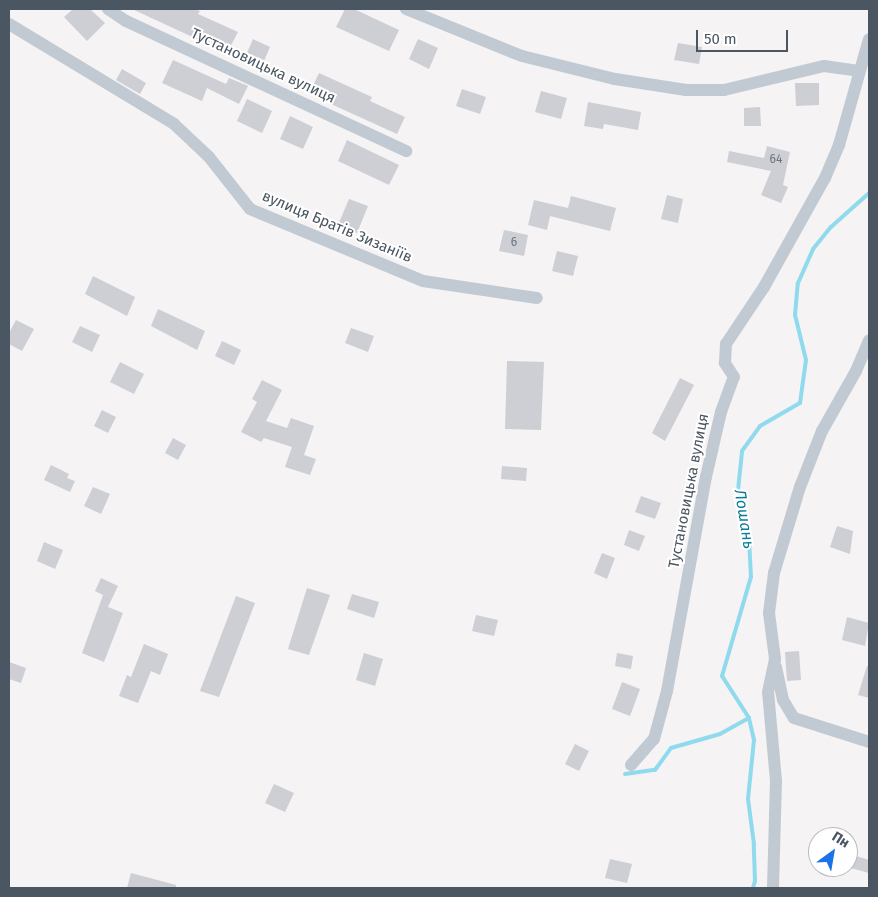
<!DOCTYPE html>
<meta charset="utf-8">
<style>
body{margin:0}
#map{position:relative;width:878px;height:897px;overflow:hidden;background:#f5f3f3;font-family:"Fira Sans",sans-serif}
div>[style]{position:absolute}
.stream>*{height:4px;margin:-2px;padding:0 2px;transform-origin:2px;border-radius:2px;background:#90daee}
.building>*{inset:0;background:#cdcfd5}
.street>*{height:12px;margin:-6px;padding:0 6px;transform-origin:6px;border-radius:6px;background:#c1cad2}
span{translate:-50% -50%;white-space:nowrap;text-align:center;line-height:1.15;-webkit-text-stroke:4px #fff;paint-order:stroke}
.number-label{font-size:12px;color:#6b747e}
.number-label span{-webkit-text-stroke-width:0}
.street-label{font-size:15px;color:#4a5661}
.water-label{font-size:16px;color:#0c7c9b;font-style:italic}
.frame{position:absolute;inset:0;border:10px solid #4a5661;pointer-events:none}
.north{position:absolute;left:808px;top:827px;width:50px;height:50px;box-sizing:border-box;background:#fff;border:1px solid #b7bbc0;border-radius:50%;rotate:32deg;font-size:14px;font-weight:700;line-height:20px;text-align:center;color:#4a5661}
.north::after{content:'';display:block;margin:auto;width:18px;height:22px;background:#1a73e8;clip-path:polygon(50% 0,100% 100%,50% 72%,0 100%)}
.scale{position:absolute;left:696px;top:30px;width:92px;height:22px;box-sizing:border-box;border:2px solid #4a5661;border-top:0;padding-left:6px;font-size:15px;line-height:18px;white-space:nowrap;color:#4a5661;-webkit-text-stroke:4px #fff;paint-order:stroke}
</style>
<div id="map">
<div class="stream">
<i style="left:625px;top:774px;width:30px;rotate:-8deg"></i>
<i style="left:655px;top:770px;width:27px;rotate:-54deg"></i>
<i style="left:671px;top:748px;width:51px;rotate:-15.9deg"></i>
<i style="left:720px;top:734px;width:33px;rotate:-29deg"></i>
<i style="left:753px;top:888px;width:7px;rotate:-74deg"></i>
<i style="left:755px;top:881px;width:37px;rotate:-92deg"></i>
<i style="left:754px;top:844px;width:45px;rotate:-97.6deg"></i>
<i style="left:748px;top:799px;width:59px;rotate:-84.2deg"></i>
<i style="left:754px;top:740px;width:23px;rotate:-103deg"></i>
<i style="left:749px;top:718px;width:50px;rotate:-122.7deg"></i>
<i style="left:722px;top:676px;width:103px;rotate:-73.7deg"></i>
<i style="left:751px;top:577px;width:36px;rotate:-93deg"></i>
<i style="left:749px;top:541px;width:52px;rotate:-102.2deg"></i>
<i style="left:738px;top:490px;width:39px;rotate:-84deg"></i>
<i style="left:742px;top:451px;width:31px;rotate:-54deg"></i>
<i style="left:760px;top:426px;width:46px;rotate:-29.9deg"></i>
<i style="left:800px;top:403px;width:43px;rotate:-82.1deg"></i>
<i style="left:806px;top:360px;width:46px;rotate:-103.7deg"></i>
<i style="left:795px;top:315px;width:32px;rotate:-85deg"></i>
<i style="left:798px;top:283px;width:37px;rotate:-66deg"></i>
<i style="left:813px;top:249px;width:28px;rotate:-51deg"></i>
<i style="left:831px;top:227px;width:51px;rotate:-41.8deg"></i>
</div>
<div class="building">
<i style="clip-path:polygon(73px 9px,90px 9px,105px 23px,87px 41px,64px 17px)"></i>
<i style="clip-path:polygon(132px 9px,194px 9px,200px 11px,198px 14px,238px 32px,227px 53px)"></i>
<i style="clip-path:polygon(345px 9px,354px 9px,399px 30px,389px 51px,336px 27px)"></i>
<i style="clip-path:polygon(253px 39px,270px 47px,261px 68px,244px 60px)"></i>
<i style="clip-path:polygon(418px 39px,438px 48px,429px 69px,409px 59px)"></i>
<i style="clip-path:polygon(678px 43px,702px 47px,699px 64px,674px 60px)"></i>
<i style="clip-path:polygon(173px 60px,226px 84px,229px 78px,248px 86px,239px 104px,207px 88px,202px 101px,162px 83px)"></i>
<i style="clip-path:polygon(122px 69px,146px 83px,140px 94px,116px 80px)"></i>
<i style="clip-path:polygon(319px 73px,372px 97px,370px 101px,405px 117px,397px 134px,309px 94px)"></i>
<i style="clip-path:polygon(795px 83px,819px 83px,819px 105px,796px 106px)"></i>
<i style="clip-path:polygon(462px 89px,486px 97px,480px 114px,456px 106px)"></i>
<i style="clip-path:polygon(541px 91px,567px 98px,561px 119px,535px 112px)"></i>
<i style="clip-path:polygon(247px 99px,272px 111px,262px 133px,237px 121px)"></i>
<i style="clip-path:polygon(588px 102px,641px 112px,638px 130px,604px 124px,603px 129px,584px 126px)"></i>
<i style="clip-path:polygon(760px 107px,761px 126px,744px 126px,744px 108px)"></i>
<i style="clip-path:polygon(290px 116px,313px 127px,303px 149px,280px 139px)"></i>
<i style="clip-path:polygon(347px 140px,399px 165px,389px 185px,338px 161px)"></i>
<i style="clip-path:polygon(767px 146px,790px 152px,783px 185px,788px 187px,781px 203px,761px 195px,771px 171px,727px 162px,729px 151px,764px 158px)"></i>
<i style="clip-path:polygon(667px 195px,683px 199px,678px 223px,661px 219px)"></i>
<i style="clip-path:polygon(571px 196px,616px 208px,610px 231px,550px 216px,547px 230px,528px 225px,534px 200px,568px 208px)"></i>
<i style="clip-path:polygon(349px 199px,368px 206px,357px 233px,338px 225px)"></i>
<i style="clip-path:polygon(504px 230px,528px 235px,524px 256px,499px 251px)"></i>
<i style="clip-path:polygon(557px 251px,578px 256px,573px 276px,552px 271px)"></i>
<i style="clip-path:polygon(93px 276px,135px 297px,127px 316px,85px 294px)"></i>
<i style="clip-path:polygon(158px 309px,205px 331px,197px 350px,151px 326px)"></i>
<i style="clip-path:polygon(16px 320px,34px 329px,22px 351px,9px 344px,9px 333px)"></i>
<i style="clip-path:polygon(80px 326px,100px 335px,92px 352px,72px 342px)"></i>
<i style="clip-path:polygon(351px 328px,374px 336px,368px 352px,345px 343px)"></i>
<i style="clip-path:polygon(222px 341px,241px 350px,234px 365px,215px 356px)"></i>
<i style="clip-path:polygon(507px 361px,544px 362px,541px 430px,505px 429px)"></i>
<i style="clip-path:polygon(120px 362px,144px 374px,134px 394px,110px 382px)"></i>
<i style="clip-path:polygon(680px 378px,694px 385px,665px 441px,652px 433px)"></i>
<i style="clip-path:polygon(262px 380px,282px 390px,266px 421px,287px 428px,291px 418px,314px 426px,304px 455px,316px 459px,310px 475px,285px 467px,292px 447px,264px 438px,261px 442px,241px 432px,257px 402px,252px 399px)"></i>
<i style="clip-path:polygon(102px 410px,116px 417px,108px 433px,94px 426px)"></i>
<i style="clip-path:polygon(173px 438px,186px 445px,178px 460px,165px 453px)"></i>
<i style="clip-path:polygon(51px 465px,69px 474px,67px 478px,75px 481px,70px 492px,44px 480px)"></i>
<i style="clip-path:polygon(502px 466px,527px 468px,526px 481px,501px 479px)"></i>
<i style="clip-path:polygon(93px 487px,110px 494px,101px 514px,84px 506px)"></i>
<i style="clip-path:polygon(641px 496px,661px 503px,655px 519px,635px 512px)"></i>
<i style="clip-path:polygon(837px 526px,853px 531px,850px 554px,830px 547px)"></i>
<i style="clip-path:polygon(629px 530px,645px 536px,639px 551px,624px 545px)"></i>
<i style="clip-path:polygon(44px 542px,63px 550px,55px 569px,37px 561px)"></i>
<i style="clip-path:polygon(602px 553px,615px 558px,607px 579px,594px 573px)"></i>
<i style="clip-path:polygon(101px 578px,118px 586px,108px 607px,123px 613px,104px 662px,82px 653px,103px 595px,95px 591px)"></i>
<i style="clip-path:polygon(307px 588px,330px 595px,309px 655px,288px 649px)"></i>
<i style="clip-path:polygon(352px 594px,379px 602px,374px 618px,347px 609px)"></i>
<i style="clip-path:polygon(236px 596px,255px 603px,219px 697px,200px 691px)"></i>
<i style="clip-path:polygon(476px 615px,498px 620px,494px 636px,472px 631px)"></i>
<i style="clip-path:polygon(847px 617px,869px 623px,865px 646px,842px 640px)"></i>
<i style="clip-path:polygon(144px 644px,168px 654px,160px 675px,151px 671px,138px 703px,119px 696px,127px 675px,131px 677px)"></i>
<i style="clip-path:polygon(799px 651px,801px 680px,787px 681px,785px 652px)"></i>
<i style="clip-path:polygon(364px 653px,383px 659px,375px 686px,356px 680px)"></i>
<i style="clip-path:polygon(617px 653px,633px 656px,631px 669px,615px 666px)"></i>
<i style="clip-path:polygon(9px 662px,26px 668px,21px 683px,9px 679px)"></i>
<i style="clip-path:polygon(867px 666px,869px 666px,869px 698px,858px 695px)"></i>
<i style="clip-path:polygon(622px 682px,640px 689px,630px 716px,612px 709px)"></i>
<i style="clip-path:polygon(575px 744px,589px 751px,579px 771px,565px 764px)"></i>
<i style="clip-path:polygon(274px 784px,294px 793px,285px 812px,265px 803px)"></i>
<i style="clip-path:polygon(850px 854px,869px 860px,869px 873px,847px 867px)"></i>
<i style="clip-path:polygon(610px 859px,632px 864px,627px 883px,605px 878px)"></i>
<i style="clip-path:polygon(131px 873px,176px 885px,176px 888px,127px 888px)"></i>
</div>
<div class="street">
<i style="left:108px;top:9px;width:22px;rotate:34deg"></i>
<i style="left:126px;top:21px;width:309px;rotate:24.9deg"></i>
<i style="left:406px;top:9px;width:125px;rotate:22.1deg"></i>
<i style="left:522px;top:56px;width:96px;rotate:13.9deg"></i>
<i style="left:615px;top:79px;width:72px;rotate:8.8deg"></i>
<i style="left:686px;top:90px;width:38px"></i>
<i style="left:724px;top:90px;width:103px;rotate:-13.5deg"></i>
<i style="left:824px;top:66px;width:35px;rotate:8deg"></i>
<i style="left:9px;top:24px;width:193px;rotate:31.2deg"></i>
<i style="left:174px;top:124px;width:48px;rotate:43.3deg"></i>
<i style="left:209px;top:157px;width:66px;rotate:51.7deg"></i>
<i style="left:250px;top:209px;width:187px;rotate:22.6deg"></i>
<i style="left:423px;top:281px;width:115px;rotate:8.5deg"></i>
<i style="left:776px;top:667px;width:34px;rotate:78deg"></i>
<i style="left:783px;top:700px;width:21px;rotate:59deg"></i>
<i style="left:794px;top:718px;width:79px;rotate:17.7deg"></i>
<i style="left:631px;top:765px;width:35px;rotate:-49deg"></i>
<i style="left:654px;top:739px;width:50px;rotate:-74.8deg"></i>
<i style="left:667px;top:691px;width:218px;rotate:-79.7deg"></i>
<i style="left:706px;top:477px;width:67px;rotate:-77deg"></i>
<i style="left:721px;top:412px;width:37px;rotate:-70deg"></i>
<i style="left:734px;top:377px;width:17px;rotate:-123deg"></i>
<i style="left:725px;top:363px;width:19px;rotate:-87deg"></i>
<i style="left:726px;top:344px;width:69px;rotate:-56.3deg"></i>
<i style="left:764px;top:287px;width:125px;rotate:-60.8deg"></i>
<i style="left:825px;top:178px;width:36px;rotate:-67deg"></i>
<i style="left:839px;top:145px;width:110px;rotate:-74.2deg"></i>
<i style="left:773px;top:888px;width:107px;rotate:-88.4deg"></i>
<i style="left:776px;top:781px;width:89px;rotate:-95.1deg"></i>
<i style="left:768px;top:692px;width:34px;rotate:-78deg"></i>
<i style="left:775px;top:659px;width:46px;rotate:-97.4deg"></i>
<i style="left:769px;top:613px;width:40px;rotate:-82.9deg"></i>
<i style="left:774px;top:573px;width:90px;rotate:-73.2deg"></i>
<i style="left:800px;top:487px;width:60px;rotate:-68.6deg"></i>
<i style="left:822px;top:431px;width:69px;rotate:-60.5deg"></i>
<i style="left:856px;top:371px;width:33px;rotate:-67deg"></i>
</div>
<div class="number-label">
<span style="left:776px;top:160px">64</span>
<span style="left:514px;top:243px">6</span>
</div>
<div class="street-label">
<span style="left:263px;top:66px;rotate:25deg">Тустановицька вулиця</span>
<span style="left:337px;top:227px;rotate:23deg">вулиця Братів Зизаніїв</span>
<span style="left:689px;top:491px;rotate:-79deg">Тустановицька вулиця</span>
</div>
<div class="water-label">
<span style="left:744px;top:519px;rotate:81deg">Лошань</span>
</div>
<div class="frame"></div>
<div class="north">Пн</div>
<div class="scale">50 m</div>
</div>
